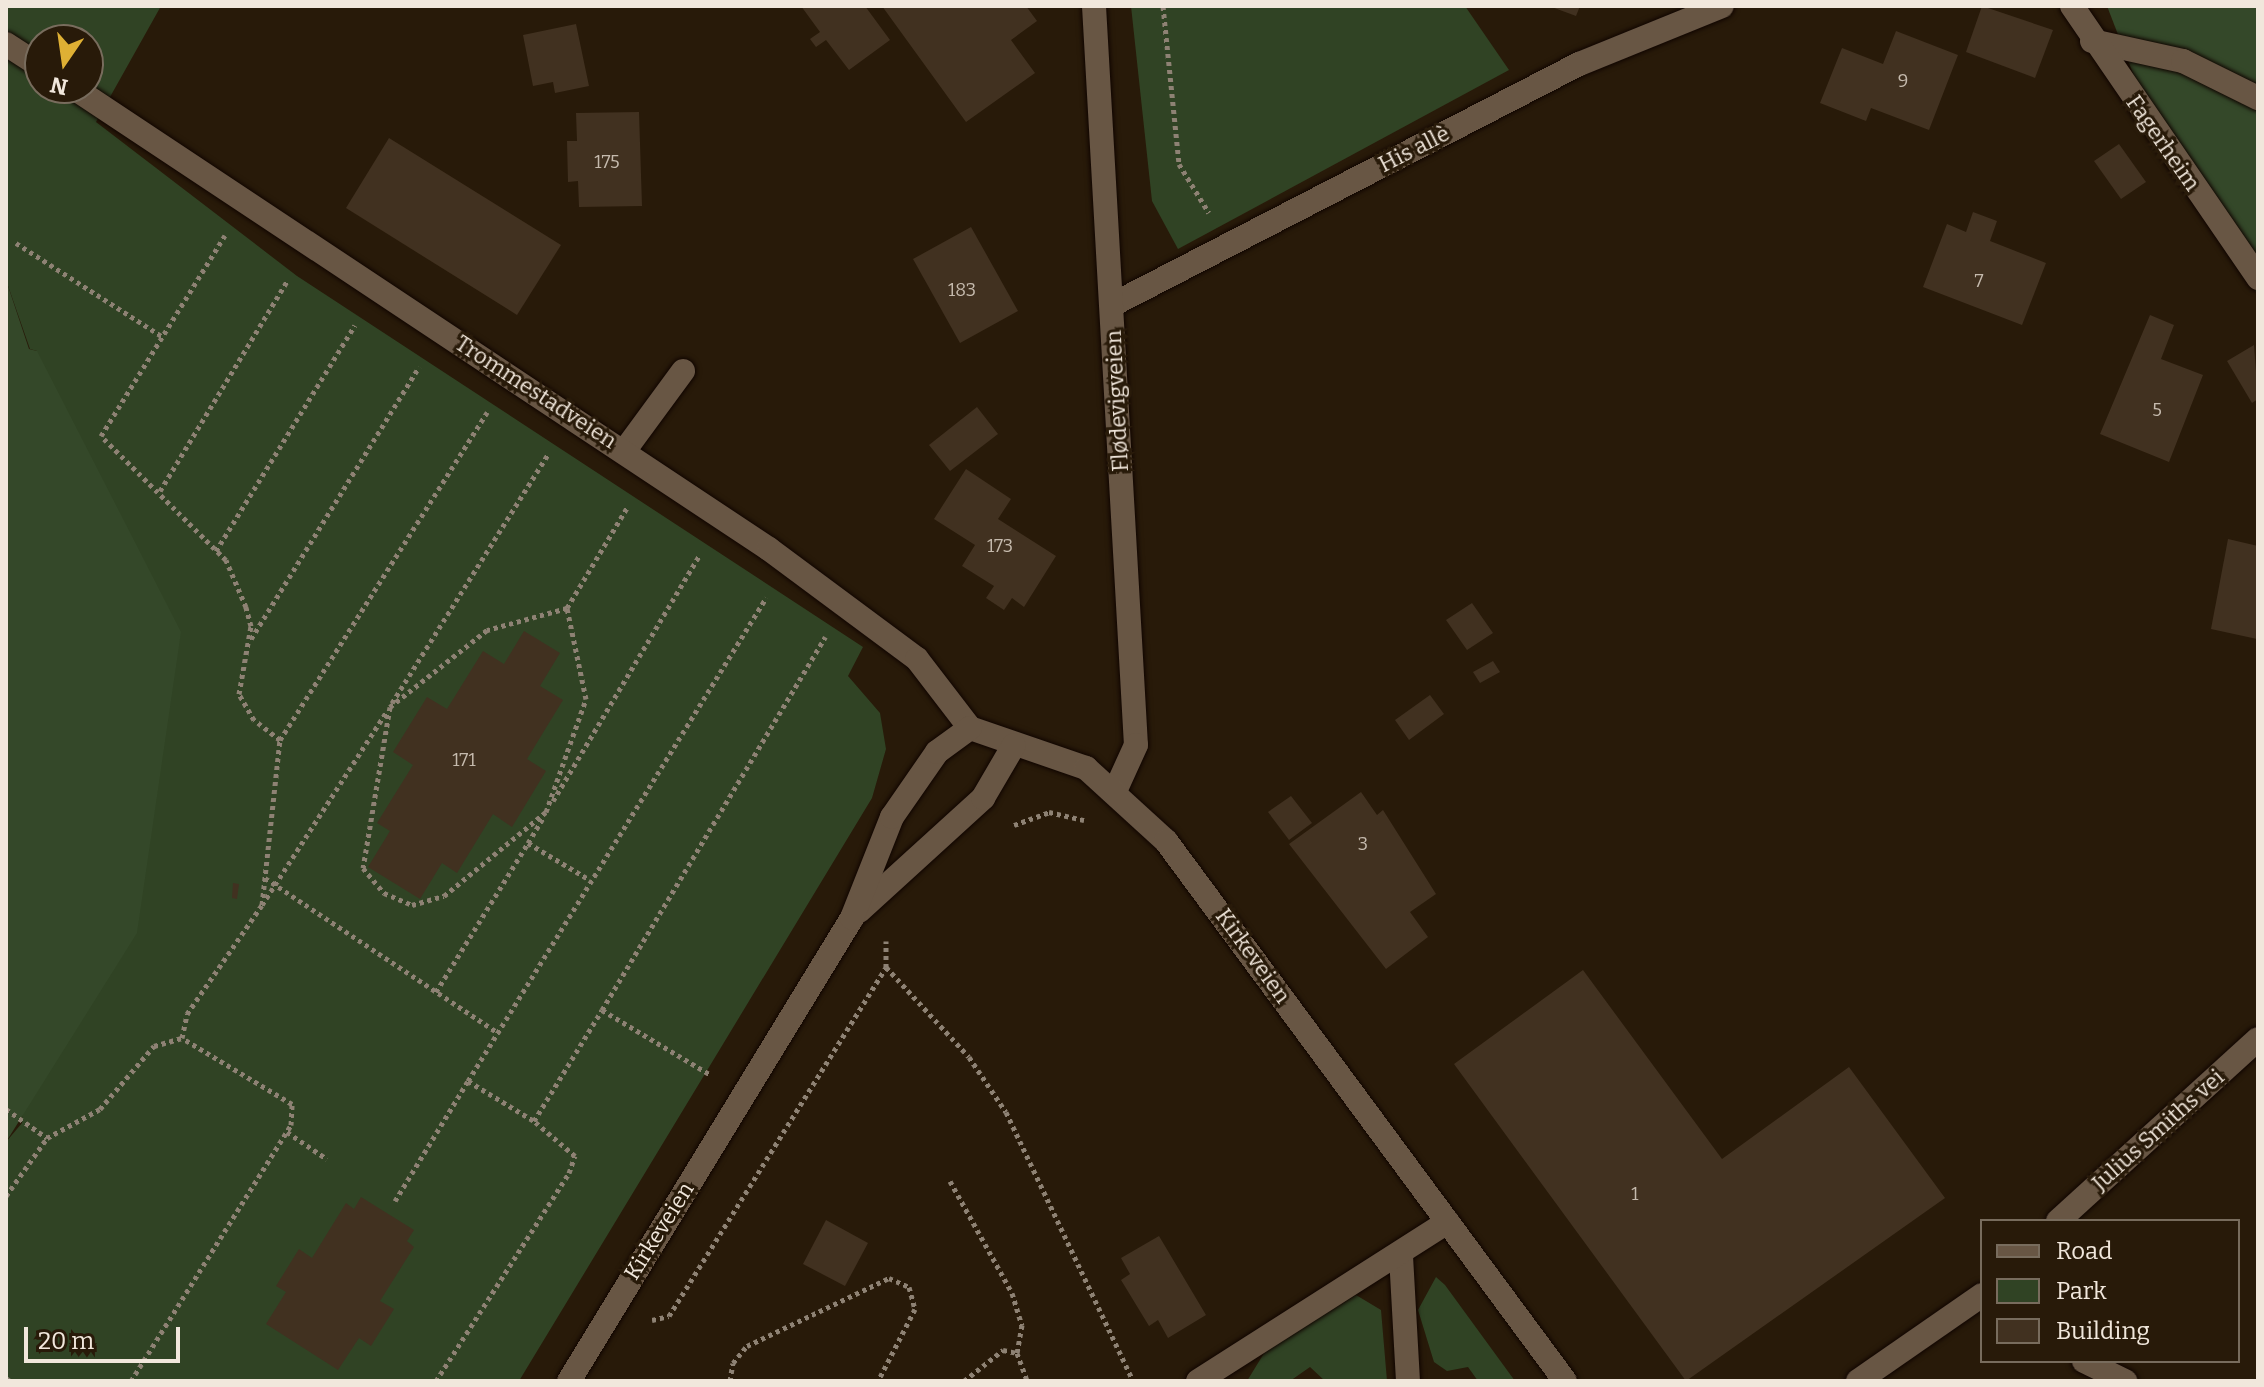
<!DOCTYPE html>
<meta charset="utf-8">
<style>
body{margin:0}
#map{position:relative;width:2264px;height:1387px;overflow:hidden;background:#281a09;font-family:Bitter,serif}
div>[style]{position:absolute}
.green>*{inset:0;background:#304324}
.forest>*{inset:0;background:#344829}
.building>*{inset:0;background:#413120}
.path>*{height:5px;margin-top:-2.5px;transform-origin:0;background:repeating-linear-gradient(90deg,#8e8274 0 4px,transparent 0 8px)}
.roads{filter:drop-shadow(0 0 2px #100500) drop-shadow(0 0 2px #100500)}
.lane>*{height:24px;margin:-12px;padding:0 12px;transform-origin:12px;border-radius:12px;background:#685644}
.street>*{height:24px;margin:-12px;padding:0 12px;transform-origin:12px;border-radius:12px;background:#685644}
.secondary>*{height:24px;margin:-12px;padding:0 12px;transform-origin:12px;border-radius:12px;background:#685644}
span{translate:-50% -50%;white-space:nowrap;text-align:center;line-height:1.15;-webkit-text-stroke:6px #281a09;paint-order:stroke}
.number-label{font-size:18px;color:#c5baad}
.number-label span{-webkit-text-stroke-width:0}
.street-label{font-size:22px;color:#f1e7dc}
.frame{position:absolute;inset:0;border:8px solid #f1e7dc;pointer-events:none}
.legend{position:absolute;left:1980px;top:1219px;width:260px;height:144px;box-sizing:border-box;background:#281a09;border:2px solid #786c5d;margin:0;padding:10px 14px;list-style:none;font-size:24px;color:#f1e7dc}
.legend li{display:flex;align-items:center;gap:16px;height:40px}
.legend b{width:40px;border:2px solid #786c5d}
.north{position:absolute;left:24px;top:24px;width:80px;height:80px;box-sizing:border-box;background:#281a09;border:2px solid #786c5d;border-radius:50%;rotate:193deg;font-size:22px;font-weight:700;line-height:32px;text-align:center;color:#f1e7dc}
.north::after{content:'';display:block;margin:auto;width:28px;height:36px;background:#dfb034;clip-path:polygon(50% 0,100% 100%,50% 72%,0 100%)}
.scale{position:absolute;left:24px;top:1327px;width:156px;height:36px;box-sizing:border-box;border:4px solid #f1e7dc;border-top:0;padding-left:10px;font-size:24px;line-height:28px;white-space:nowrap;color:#f1e7dc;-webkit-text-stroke:6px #281a09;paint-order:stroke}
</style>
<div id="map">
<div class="green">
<i style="clip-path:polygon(evenodd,6px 6px,161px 6px,96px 122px,297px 276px,863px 647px,848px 676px,880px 713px,886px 749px,872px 798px,519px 1381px,6px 1381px,6px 1142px,22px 1123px,37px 351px,30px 349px,6px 280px,6px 6px,40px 40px,88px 40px,88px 88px,40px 88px,40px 40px)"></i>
<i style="clip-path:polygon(1131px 6px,1465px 6px,1509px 70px,1178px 249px,1152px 201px)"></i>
<i style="clip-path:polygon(1436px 1277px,1445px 1285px,1515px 1381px,1478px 1381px,1468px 1367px,1447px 1371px,1434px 1362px,1418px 1310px)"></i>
<i style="clip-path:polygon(1356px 1295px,1381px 1310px,1387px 1381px,1325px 1381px,1310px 1367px,1290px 1381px,1247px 1381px,1266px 1350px)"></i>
</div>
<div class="forest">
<i style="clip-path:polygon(2107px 6px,2258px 6px,2258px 295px,2161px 146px)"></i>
<i style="clip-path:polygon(6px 280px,29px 349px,37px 351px,181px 632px,137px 933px,6px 1142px)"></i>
</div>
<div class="building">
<i style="clip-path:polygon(801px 6px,865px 6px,890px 40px,849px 70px,826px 40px,816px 47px,810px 39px,820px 32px)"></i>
<i style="clip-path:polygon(882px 6px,1026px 6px,1037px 21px,1011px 40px,1035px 73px,966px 122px)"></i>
<i style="clip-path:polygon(1549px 6px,1580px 6px,1576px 16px)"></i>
<i style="clip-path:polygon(1982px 6px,2053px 30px,2035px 78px,1966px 52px)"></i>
<i style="clip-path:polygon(576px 24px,589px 86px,555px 93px,553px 82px,533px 86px,523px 35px)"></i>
<i style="clip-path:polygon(1896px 31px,1958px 55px,1929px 130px,1871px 108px,1866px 121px,1820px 103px,1842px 48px,1883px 64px)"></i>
<i style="clip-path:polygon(639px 112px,642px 206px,579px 207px,578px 181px,568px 182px,567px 141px,577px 141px,576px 113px)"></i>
<i style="clip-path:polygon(389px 138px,561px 245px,517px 315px,346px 208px)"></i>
<i style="clip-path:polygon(2119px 144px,2146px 182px,2121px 199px,2094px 161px)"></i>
<i style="clip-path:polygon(1973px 212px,1997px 221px,1990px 241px,2046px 263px,2022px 325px,1923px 287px,1947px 224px,1966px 232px)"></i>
<i style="clip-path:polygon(971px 227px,1018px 311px,960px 343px,913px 259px)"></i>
<i style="clip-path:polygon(2150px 315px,2174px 325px,2161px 359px,2203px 375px,2169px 462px,2100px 434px)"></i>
<i style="clip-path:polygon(2254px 345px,2258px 399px,2252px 403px,2227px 361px)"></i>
<i style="clip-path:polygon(977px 407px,998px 434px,950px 471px,929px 445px)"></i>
<i style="clip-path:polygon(966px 469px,1011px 499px,998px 519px,1056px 556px,1024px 607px,1012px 598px,1004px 610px,986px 598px,994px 586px,962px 566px,975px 545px,934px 519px)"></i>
<i style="clip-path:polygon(2228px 539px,2258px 546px,2257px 639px,2211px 629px)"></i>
<i style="clip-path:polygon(1472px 603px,1493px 633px,1467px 650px,1446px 620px)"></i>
<i style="clip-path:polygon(524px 631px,560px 653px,540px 686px,563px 700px,527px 759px,546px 771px,512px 827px,493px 814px,457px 873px,442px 863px,420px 899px,368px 867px,390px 831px,377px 823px,413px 765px,393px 752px,427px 697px,447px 709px,483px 651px,504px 664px)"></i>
<i style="clip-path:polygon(1493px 661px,1500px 672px,1480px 683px,1473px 672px)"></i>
<i style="clip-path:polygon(1430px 695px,1444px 714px,1409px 740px,1395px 720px)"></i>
<i style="clip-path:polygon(1361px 792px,1377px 815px,1383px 810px,1436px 894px,1410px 912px,1428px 937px,1386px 969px,1289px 844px)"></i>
<i style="clip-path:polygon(1291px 796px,1312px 823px,1289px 840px,1268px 812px)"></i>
<i style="clip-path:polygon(233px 883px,239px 884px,237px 899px,232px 898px)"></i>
<i style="clip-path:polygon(1583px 970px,1722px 1159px,1849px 1067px,1945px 1198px,1686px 1381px,1454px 1064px)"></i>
<i style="clip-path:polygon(361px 1197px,414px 1230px,407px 1241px,414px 1247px,380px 1301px,394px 1309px,371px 1346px,359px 1338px,338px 1370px,266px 1324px,286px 1292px,276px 1286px,299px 1249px,312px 1258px,346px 1203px,354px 1209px)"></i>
<i style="clip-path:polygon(826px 1220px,868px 1243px,845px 1286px,803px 1264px)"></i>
<i style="clip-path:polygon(1159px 1236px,1206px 1315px,1168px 1338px,1158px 1320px,1149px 1326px,1121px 1280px,1130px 1274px,1121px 1258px)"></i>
</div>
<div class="path">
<i style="left:1163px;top:6px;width:159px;rotate:84.2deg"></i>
<i style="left:1179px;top:164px;width:57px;rotate:58.5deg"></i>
<i style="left:16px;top:243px;width:174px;rotate:32.6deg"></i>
<i style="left:160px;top:491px;width:247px;rotate:-58.8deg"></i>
<i style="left:216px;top:551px;width:265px;rotate:-58.4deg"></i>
<i style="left:567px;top:608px;width:83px;rotate:164.6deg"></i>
<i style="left:487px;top:630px;width:124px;rotate:141.6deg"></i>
<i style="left:390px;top:707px;width:163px;rotate:99.5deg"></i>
<i style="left:363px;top:868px;width:33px;rotate:50deg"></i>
<i style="left:384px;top:893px;width:30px;rotate:23deg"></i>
<i style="left:412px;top:905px;width:33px;rotate:-16deg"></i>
<i style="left:444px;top:896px;width:132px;rotate:-39.5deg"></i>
<i style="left:546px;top:812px;width:120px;rotate:-70.5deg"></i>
<i style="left:586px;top:699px;width:93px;rotate:-101.8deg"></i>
<i style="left:567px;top:608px;width:119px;rotate:-59.1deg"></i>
<i style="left:251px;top:639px;width:320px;rotate:-58.3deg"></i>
<i style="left:392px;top:703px;width:295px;rotate:-57.9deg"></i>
<i style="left:280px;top:740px;width:388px;rotate:-57.7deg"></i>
<i style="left:553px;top:801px;width:287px;rotate:-59.2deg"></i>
<i style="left:1014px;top:825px;width:37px;rotate:-20deg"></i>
<i style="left:1049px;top:812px;width:36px;rotate:13deg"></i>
<i style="left:528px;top:843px;width:31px;rotate:-59deg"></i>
<i style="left:265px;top:878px;width:278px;rotate:33.6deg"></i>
<i style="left:262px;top:905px;width:231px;rotate:-57.2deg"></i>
<i style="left:886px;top:967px;width:122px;rotate:47.3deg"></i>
<i style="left:969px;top:1057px;width:66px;rotate:56.1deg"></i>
<i style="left:1006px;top:1112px;width:297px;rotate:64.7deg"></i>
<i style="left:436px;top:992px;width:175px;rotate:-58.3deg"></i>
<i style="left:528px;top:843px;width:72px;rotate:30.8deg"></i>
<i style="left:602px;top:1010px;width:435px;rotate:-59.1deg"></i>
<i style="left:468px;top:1081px;width:568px;rotate:-58.33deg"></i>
<i style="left:6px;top:1109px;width:50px;rotate:35.3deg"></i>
<i style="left:287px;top:1132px;width:48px;rotate:34deg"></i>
<i style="left:950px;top:1181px;width:128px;rotate:61deg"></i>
<i style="left:1012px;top:1293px;width:34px;rotate:73deg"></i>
<i style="left:1022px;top:1325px;width:28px;rotate:100deg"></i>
<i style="left:6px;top:1196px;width:71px;rotate:-54.7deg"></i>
<i style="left:47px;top:1138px;width:60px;rotate:-28.7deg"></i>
<i style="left:100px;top:1109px;width:83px;rotate:-49.4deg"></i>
<i style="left:154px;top:1046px;width:29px;rotate:-16deg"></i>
<i style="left:395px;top:1201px;width:140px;rotate:-58.7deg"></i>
<i style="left:468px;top:1081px;width:77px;rotate:31.2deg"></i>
<i style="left:652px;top:1320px;width:17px;rotate:-13deg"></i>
<i style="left:669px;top:1316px;width:411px;rotate:-58.1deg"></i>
<i style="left:886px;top:967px;width:26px;rotate:-90deg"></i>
<i style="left:6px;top:1378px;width:5px;rotate:37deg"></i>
<i style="left:131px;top:1381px;width:302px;rotate:-58deg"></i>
<i style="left:291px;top:1125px;width:21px;rotate:-87deg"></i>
<i style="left:292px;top:1104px;width:128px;rotate:-149deg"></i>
<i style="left:182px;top:1038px;width:25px;rotate:-78deg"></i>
<i style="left:187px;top:1014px;width:132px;rotate:-55.5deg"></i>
<i style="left:262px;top:905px;width:166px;rotate:-83.8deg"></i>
<i style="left:280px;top:740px;width:33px;rotate:-142deg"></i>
<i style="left:254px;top:720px;width:30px;rotate:-120deg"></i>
<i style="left:239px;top:694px;width:69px;rotate:-80deg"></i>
<i style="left:251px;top:626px;width:20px;rotate:-105deg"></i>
<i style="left:246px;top:607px;width:51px;rotate:-113.1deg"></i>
<i style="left:226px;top:560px;width:176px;rotate:-135.2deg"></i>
<i style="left:101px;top:436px;width:236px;rotate:-58.3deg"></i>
<i style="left:436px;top:1381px;width:247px;rotate:-57.4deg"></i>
<i style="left:569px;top:1173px;width:18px;rotate:-71deg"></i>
<i style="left:575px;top:1156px;width:54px;rotate:-139.5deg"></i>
<i style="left:534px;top:1121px;width:130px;rotate:-58.5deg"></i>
<i style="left:602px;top:1010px;width:127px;rotate:30.8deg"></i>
<i style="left:730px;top:1381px;width:18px;rotate:-81deg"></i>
<i style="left:733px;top:1363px;width:22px;rotate:-51deg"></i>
<i style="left:747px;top:1346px;width:157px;rotate:-25.6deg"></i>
<i style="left:889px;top:1278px;width:22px;rotate:24deg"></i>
<i style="left:909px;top:1287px;width:23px;rotate:75deg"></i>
<i style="left:915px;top:1309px;width:81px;rotate:117.2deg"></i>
<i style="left:964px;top:1381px;width:50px;rotate:-38.5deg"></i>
<i style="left:1003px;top:1350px;width:14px;rotate:12deg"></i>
<i style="left:1017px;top:1353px;width:30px;rotate:70deg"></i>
</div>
<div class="roads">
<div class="lane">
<i style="left:2092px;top:41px;width:93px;rotate:12.4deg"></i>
<i style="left:2183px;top:61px;width:84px;rotate:26.3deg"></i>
</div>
<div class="street">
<i style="left:2072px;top:6px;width:330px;rotate:55.6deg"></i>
<i style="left:1112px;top:305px;width:526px;rotate:-27.3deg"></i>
<i style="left:1579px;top:64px;width:154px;rotate:-22.1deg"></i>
<i style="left:625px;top:450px;width:98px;rotate:-53.7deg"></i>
<i style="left:2058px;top:1221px;width:270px;rotate:-42.3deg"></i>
<i style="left:1401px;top:1256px;width:125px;rotate:86.8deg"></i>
<i style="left:2084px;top:1361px;width:46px;rotate:26deg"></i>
<i style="left:1198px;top:1381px;width:296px;rotate:-32.5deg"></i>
<i style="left:1858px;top:1381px;width:151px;rotate:-34.7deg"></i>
</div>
<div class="secondary">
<i style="left:1094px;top:6px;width:740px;rotate:86.75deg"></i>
<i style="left:1136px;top:745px;width:51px;rotate:114.5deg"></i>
<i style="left:6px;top:44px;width:40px;rotate:32.9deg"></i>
<i style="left:74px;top:88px;width:834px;rotate:33.56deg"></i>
<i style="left:769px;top:549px;width:184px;rotate:36.6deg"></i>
<i style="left:917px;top:659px;width:87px;rotate:52.5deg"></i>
<i style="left:970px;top:728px;width:123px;rotate:19deg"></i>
<i style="left:1086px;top:768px;width:108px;rotate:42.4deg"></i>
<i style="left:1166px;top:841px;width:671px;rotate:53.54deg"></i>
<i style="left:859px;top:911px;width:168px;rotate:-42.3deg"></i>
<i style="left:983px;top:798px;width:61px;rotate:-59.7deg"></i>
<i style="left:569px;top:1381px;width:543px;rotate:-58.57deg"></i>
<i style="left:852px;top:918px;width:109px;rotate:-68.4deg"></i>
<i style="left:892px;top:817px;width:79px;rotate:-55.3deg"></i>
<i style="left:937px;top:752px;width:41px;rotate:-36deg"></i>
</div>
</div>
<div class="number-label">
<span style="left:1903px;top:81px">9</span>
<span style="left:607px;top:162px">175</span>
<span style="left:1979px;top:281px">7</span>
<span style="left:962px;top:290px">183</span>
<span style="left:2157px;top:410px">5</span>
<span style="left:1000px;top:546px">173</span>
<span style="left:464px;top:760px">171</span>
<span style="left:1363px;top:844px">3</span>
<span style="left:1635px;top:1194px">1</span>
</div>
<div class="street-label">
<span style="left:2163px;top:143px;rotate:55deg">Fagerheim</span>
<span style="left:1414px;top:149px;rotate:-27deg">His allè</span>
<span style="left:536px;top:392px;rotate:33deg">Trommestadveien</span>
<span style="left:1117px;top:401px;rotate:-93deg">Flødevigveien</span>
<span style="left:1253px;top:956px;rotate:54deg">Kirkeveien</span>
<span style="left:2158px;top:1130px;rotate:-42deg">Julius Smiths vei</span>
<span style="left:659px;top:1231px;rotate:-58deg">Kirkeveien</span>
</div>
<div class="frame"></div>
<ul class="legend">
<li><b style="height:10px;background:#685644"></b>Road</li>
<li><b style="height:22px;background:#304324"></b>Park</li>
<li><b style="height:22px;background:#413120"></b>Building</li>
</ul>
<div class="north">N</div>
<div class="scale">20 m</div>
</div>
